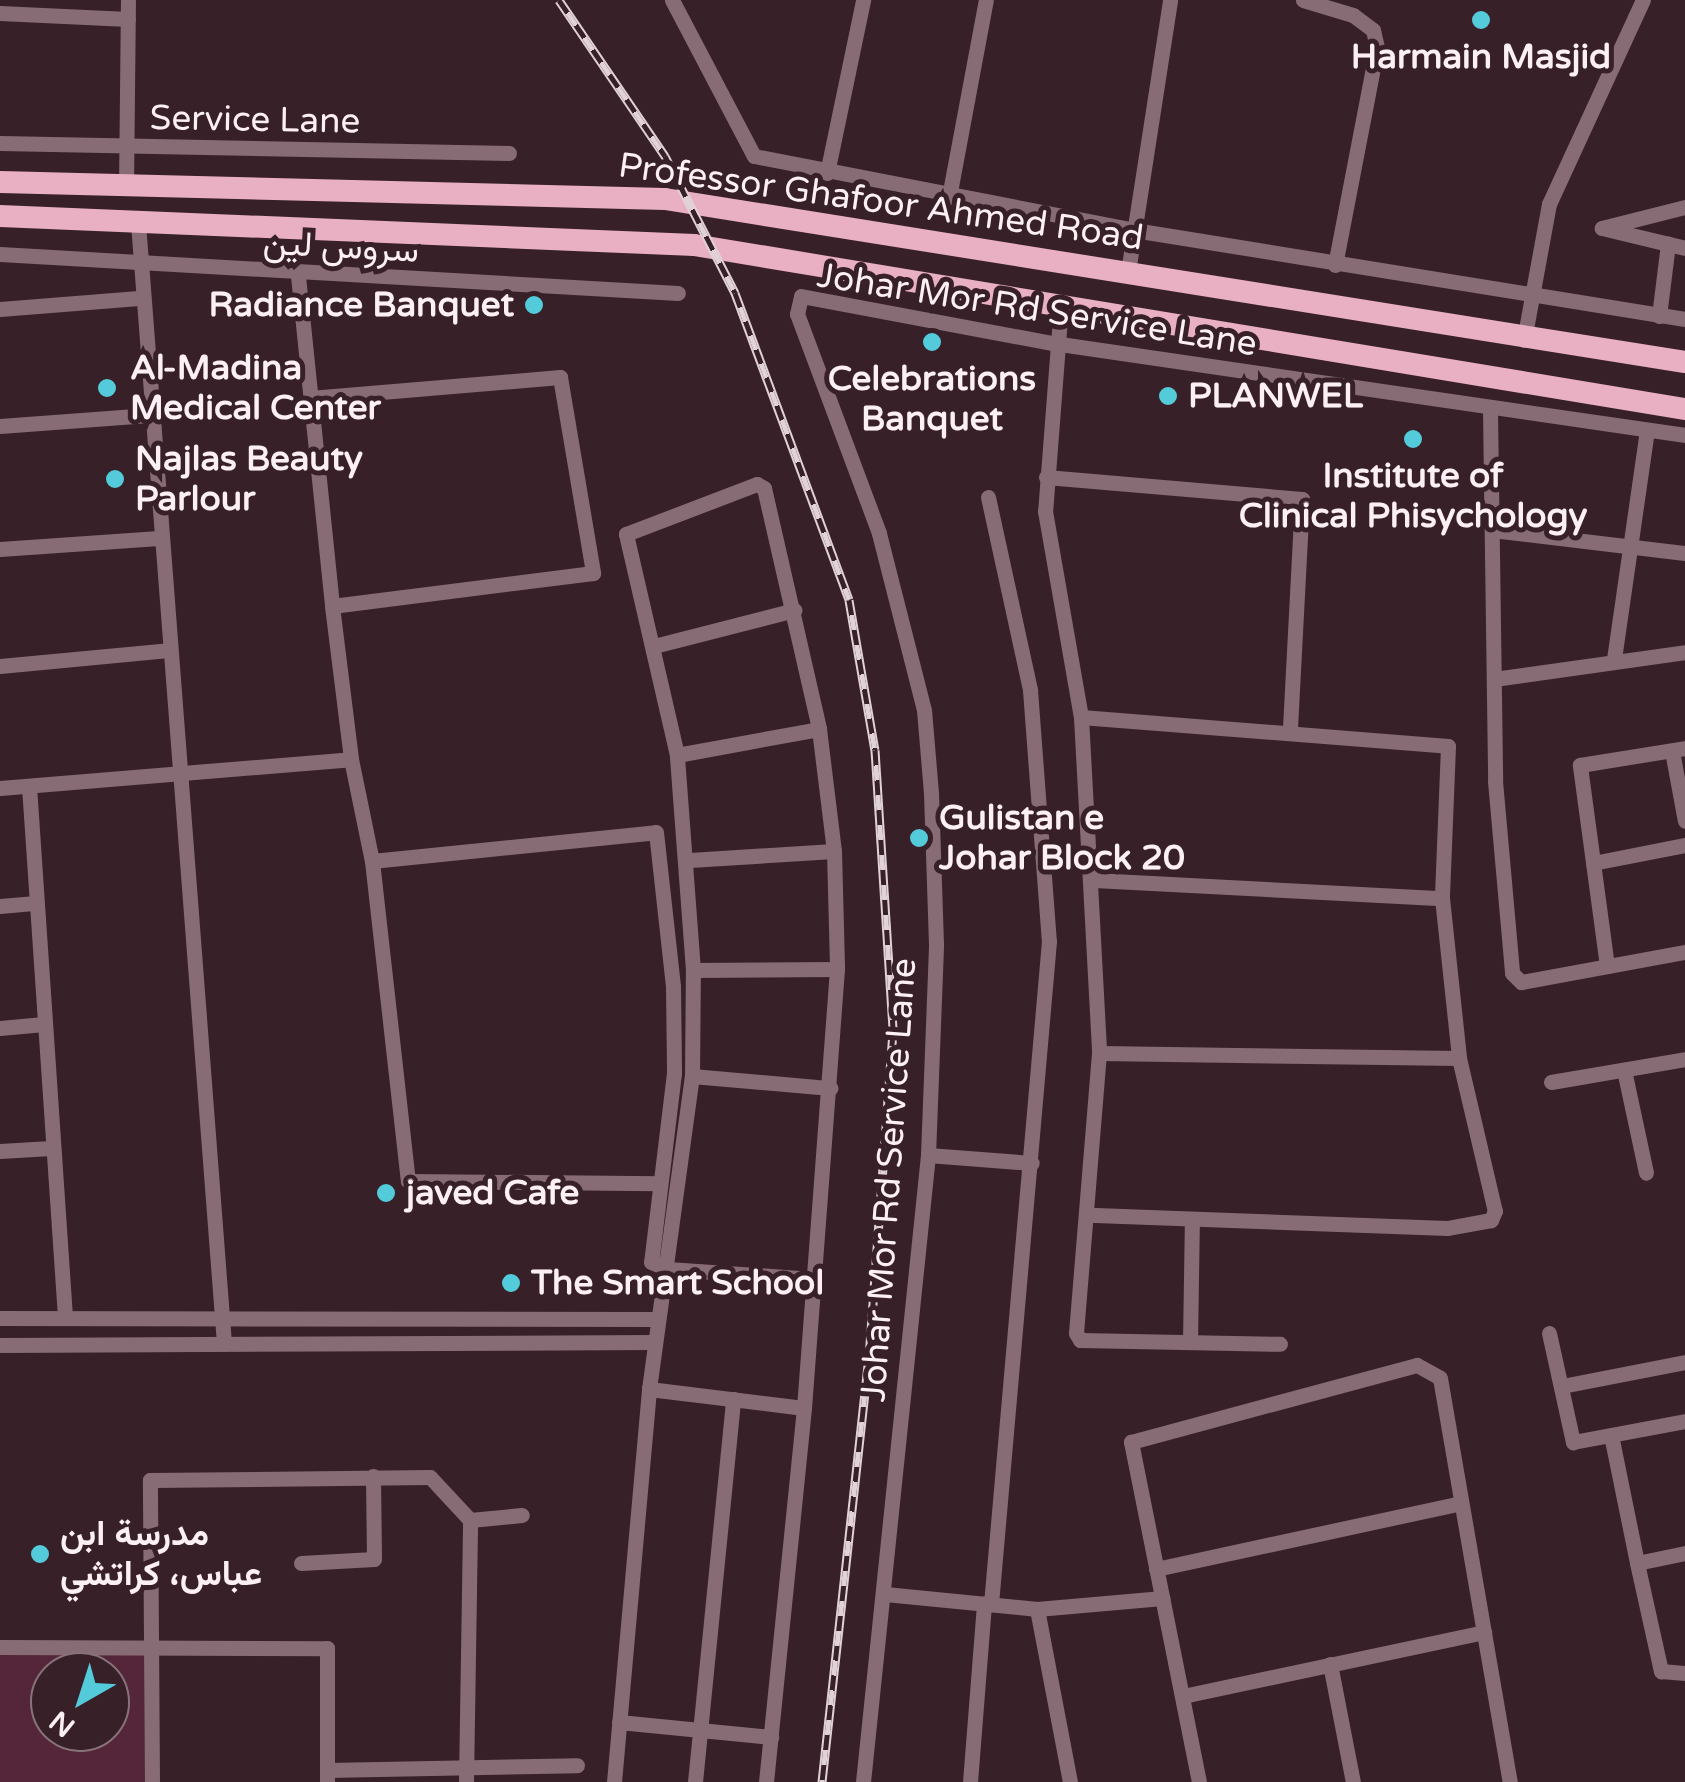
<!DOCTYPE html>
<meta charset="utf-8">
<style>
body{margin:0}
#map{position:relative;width:1685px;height:1782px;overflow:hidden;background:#382029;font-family:"Varela Round",Vazirmatn,sans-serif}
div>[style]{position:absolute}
.green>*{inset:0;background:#552639}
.minor>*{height:15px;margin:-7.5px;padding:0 7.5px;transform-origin:7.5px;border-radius:7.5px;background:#886c75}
.primary>*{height:22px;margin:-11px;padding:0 11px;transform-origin:11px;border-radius:11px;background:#e9b0c3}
.rail>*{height:9px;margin-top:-4.5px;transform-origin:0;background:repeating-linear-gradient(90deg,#382029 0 15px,#e1d2d7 0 30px);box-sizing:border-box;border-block:2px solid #e1d2d7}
.dots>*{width:28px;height:28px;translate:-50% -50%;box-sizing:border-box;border:5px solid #382029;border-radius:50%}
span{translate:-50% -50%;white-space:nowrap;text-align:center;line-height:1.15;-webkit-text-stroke:10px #382029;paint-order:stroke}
.poi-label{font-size:35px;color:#fdf0f4;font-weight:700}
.right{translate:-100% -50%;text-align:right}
.left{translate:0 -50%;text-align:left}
.street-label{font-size:35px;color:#fdf0f4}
.north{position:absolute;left:30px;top:1652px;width:100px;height:100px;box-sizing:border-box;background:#382029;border:2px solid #87737a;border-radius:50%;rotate:219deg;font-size:28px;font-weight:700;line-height:40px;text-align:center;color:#fdf0f4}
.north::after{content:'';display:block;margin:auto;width:35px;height:45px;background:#53cbda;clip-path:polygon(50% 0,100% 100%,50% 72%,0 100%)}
</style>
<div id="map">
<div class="green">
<i style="clip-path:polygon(evenodd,0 1647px,151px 1648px,152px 1782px,0 1782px,0 1647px,50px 1672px,110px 1672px,110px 1732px,50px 1732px,50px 1672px)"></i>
</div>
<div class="minor">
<i style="left:672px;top:0;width:176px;rotate:62.3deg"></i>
<i style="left:754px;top:156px;width:387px;rotate:11deg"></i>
<i style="left:1134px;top:230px;width:558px;rotate:9.18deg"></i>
<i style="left:1303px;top:0;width:52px;rotate:16.7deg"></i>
<i style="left:1353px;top:15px;width:25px;rotate:37deg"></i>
<i style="left:1373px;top:30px;width:17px;rotate:77deg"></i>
<i style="left:1377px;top:47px;width:222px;rotate:100.9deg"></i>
<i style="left:0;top:13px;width:128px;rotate:2.7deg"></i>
<i style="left:0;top:143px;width:509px;rotate:1.13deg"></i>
<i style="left:827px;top:173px;width:177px;rotate:-78.2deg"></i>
<i style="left:126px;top:188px;width:188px;rotate:-89.4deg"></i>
<i style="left:949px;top:197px;width:200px;rotate:-79.4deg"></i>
<i style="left:1685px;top:207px;width:86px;rotate:165.8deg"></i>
<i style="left:1602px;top:228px;width:85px;rotate:13.5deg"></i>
<i style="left:138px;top:223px;width:1124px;rotate:85.61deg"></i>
<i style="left:0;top:254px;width:679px;rotate:3.29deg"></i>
<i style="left:1128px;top:272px;width:275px;rotate:-81.2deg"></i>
<i style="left:298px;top:276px;width:332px;rotate:84.1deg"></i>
<i style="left:332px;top:606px;width:154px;rotate:82.9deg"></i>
<i style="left:351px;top:759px;width:104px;rotate:78.4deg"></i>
<i style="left:372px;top:861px;width:322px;rotate:83.6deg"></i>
<i style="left:408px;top:1181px;width:251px;rotate:0.5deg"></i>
<i style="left:1061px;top:305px;width:207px;rotate:94.4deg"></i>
<i style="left:1045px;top:511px;width:209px;rotate:80.1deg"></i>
<i style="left:1081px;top:717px;width:336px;rotate:86.9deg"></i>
<i style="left:1099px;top:1053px;width:281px;rotate:94.7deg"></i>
<i style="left:1076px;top:1333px;width:8px;rotate:60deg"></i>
<i style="left:1080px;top:1340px;width:200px;rotate:1.1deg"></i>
<i style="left:0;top:309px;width:139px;rotate:-4.5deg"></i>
<i style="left:1659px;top:316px;width:73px;rotate:-82.9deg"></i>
<i style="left:1524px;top:340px;width:138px;rotate:-79.6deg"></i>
<i style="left:1549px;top:204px;width:225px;rotate:-65.3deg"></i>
<i style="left:310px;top:398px;width:251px;rotate:-4.8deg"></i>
<i style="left:560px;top:377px;width:199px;rotate:80.4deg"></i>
<i style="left:593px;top:573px;width:263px;rotate:172.8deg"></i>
<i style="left:1490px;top:410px;width:371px;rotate:89.2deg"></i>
<i style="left:1495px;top:781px;width:193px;rotate:84.9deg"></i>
<i style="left:1512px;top:973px;width:13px;rotate:45deg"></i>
<i style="left:1521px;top:982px;width:167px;rotate:-10.4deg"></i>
<i style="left:0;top:426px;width:149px;rotate:-4.2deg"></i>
<i style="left:1046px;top:477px;width:257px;rotate:4.9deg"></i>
<i style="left:1302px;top:499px;width:232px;rotate:93deg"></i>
<i style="left:988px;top:497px;width:198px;rotate:77.7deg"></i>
<i style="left:1030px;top:690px;width:252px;rotate:85.7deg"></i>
<i style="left:1049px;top:941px;width:666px;rotate:95deg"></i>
<i style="left:1492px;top:530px;width:194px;rotate:6.8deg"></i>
<i style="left:0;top:549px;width:159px;rotate:-4deg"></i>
<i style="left:654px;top:646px;width:145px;rotate:-14.4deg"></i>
<i style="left:1614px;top:659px;width:230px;rotate:-81.8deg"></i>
<i style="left:0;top:666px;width:169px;rotate:-5.4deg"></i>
<i style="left:1494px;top:679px;width:193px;rotate:-8deg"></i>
<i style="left:1081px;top:717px;width:368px;rotate:4.5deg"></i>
<i style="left:1448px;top:746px;width:152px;rotate:92.3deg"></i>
<i style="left:1442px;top:898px;width:161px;rotate:83.9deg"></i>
<i style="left:1459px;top:1058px;width:157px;rotate:76.8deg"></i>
<i style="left:1495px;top:1211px;width:10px;rotate:114deg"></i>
<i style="left:1491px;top:1220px;width:45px;rotate:169.7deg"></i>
<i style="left:1447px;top:1228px;width:359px;rotate:-177.9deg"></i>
<i style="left:1672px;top:751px;width:71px;rotate:79.5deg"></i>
<i style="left:677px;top:755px;width:144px;rotate:-10.4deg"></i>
<i style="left:29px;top:786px;width:532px;rotate:86.12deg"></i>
<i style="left:0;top:788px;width:352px;rotate:-4.7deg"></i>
<i style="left:690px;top:860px;width:144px;rotate:-3.6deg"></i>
<i style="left:372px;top:861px;width:285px;rotate:-5.8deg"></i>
<i style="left:656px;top:832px;width:156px;rotate:83.7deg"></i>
<i style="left:673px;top:987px;width:86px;rotate:89.3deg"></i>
<i style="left:674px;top:1073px;width:190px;rotate:96.9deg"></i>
<i style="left:651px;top:1262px;width:18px;rotate:22deg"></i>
<i style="left:668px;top:1269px;width:145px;rotate:3.9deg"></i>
<i style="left:1593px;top:863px;width:94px;rotate:-11.1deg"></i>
<i style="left:1094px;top:880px;width:348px;rotate:3deg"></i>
<i style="left:0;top:906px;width:36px;rotate:-5deg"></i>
<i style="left:1607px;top:966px;width:203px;rotate:-97.7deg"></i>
<i style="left:1580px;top:765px;width:106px;rotate:-9.2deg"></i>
<i style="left:693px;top:970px;width:144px;rotate:-0.4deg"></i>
<i style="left:0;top:1028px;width:44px;rotate:-5.2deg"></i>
<i style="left:1099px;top:1053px;width:360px;rotate:0.8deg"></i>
<i style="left:1624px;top:1070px;width:105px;rotate:77.9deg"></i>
<i style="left:692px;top:1076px;width:139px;rotate:5deg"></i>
<i style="left:1551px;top:1082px;width:136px;rotate:-9.7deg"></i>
<i style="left:0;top:1151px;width:51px;rotate:-3.4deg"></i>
<i style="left:928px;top:1155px;width:104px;rotate:4.4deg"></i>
<i style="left:0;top:1318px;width:658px;rotate:0.09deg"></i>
<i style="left:1549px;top:1333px;width:112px;rotate:77.6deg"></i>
<i style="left:1573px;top:1442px;width:114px;rotate:-10.6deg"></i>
<i style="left:1190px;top:1342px;width:123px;rotate:-89.1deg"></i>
<i style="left:0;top:1345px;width:655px;rotate:-0.26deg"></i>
<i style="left:1562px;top:1386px;width:125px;rotate:-11deg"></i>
<i style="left:649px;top:1389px;width:156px;rotate:7deg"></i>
<i style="left:1611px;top:1435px;width:131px;rotate:78.5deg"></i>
<i style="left:1685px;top:1553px;width:49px;rotate:168.2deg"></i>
<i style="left:1637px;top:1563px;width:111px;rotate:77.5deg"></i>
<i style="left:1661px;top:1671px;width:24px;rotate:5deg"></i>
<i style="left:301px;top:1563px;width:73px;rotate:-3.1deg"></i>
<i style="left:374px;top:1559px;width:83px;rotate:-90.7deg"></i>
<i style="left:1156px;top:1569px;width:312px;rotate:-12.2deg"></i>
<i style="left:885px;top:1594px;width:153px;rotate:5.6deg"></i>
<i style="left:1037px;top:1609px;width:126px;rotate:-5deg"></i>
<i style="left:1037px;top:1609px;width:176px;rotate:79.2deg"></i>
<i style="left:0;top:1647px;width:327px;rotate:0.2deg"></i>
<i style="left:327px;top:1648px;width:134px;rotate:90deg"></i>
<i style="left:1330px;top:1664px;width:120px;rotate:79deg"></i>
<i style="left:1183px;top:1696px;width:308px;rotate:-12deg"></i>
<i style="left:619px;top:1722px;width:153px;rotate:5.6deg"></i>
<i style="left:327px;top:1770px;width:250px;rotate:-1.1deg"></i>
<i style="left:152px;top:1782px;width:302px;rotate:-90.4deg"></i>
<i style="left:150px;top:1480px;width:280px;rotate:-0.6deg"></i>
<i style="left:430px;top:1477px;width:59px;rotate:47.1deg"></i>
<i style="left:470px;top:1520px;width:52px;rotate:-5.5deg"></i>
<i style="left:466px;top:1782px;width:262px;rotate:-89.1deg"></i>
<i style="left:614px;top:1782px;width:395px;rotate:-84.9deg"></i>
<i style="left:649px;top:1389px;width:316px;rotate:-82.2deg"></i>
<i style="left:692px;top:1076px;width:106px;rotate:-89.5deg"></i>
<i style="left:693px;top:970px;width:216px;rotate:-94.3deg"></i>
<i style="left:677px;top:755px;width:227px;rotate:-103deg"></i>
<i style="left:626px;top:534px;width:140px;rotate:-20.9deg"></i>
<i style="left:757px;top:484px;width:8px;rotate:30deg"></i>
<i style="left:764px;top:488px;width:247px;rotate:77.1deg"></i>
<i style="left:819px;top:729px;width:123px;rotate:83deg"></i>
<i style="left:834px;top:851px;width:118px;rotate:88.5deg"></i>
<i style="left:837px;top:969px;width:440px;rotate:94.3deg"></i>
<i style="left:804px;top:1408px;width:376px;rotate:95.8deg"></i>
<i style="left:695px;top:1782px;width:385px;rotate:-84.3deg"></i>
<i style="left:863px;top:1782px;width:630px;rotate:-84.08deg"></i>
<i style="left:928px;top:1155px;width:211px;rotate:-87.8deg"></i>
<i style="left:936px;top:944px;width:151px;rotate:-91.9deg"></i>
<i style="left:931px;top:793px;width:83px;rotate:-94.8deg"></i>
<i style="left:924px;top:710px;width:183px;rotate:-104.3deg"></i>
<i style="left:879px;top:533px;width:234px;rotate:-110.5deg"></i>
<i style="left:797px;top:314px;width:18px;rotate:-77deg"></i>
<i style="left:801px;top:296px;width:256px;rotate:10.6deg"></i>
<i style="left:1053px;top:343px;width:639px;rotate:8.28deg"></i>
<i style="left:970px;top:1782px;width:179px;rotate:-85.5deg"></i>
<i style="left:1199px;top:1782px;width:347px;rotate:-101.3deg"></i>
<i style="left:1131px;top:1442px;width:296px;rotate:-15.1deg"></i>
<i style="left:1417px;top:1365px;width:26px;rotate:29deg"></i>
<i style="left:1440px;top:1378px;width:410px;rotate:80.2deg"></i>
</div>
<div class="primary">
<i style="left:0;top:182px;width:665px;rotate:1.46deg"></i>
<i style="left:665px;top:199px;width:1033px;rotate:9.08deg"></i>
<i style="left:0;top:216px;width:695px;rotate:2.39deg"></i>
<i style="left:694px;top:245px;width:1004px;rotate:9.4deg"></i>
</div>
<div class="rail">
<i style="left:559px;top:0;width:189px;rotate:55.8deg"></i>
<i style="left:665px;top:156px;width:154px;rotate:62.9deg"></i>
<i style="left:735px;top:293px;width:327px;rotate:69.6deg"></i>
<i style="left:849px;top:600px;width:152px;rotate:80.2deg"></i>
<i style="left:875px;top:750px;width:282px;rotate:86.3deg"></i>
<i style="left:893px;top:1031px;width:317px;rotate:94.2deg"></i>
<i style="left:870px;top:1347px;width:438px;rotate:96.3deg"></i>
</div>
<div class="dots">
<i style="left:1481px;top:20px;background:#53cbda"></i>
<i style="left:534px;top:305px;background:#53cbda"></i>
<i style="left:932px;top:342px;background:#53cbda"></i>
<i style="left:107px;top:388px;background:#53cbda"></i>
<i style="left:1168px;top:396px;background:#53cbda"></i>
<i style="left:1413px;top:439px;background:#53cbda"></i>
<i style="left:115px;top:479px;background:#53cbda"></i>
<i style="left:919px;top:838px;background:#53cbda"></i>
<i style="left:386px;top:1193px;background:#53cbda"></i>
<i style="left:511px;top:1283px;background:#53cbda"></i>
<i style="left:40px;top:1554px;background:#53cbda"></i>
</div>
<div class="poi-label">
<span style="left:1481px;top:57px">Harmain Masjid</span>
<span class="right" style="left:514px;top:305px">Radiance Banquet</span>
<span class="left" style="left:130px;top:388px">Al-Madina<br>Medical Center</span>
<span style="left:932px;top:399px">Celebrations<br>Banquet</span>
<span class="left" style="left:1188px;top:396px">PLANWEL</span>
<span class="left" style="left:135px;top:479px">Najlas Beauty<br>Parlour</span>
<span style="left:1413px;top:496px">Institute of<br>Clinical Phisychology</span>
<span class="left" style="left:939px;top:838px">Gulistan e<br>Johar Block 20</span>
<span class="left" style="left:406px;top:1193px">javed Cafe</span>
<span class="left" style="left:531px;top:1283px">The Smart School</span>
<span class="left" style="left:60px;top:1554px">مدرسة ابن<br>عباس، كراتشي</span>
</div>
<div class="street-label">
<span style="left:255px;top:120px;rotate:1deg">Service Lane</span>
<span style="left:881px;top:202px;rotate:8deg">Professor Ghafoor Ahmed Road</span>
<span style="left:341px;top:247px;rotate:3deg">سروس لین</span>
<span style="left:1037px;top:310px;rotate:9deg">Johar Mor Rd Service Lane</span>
<span style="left:889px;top:1180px;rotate:-86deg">Johar Mor Rd Service Lane</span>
</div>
<div class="north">N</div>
</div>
